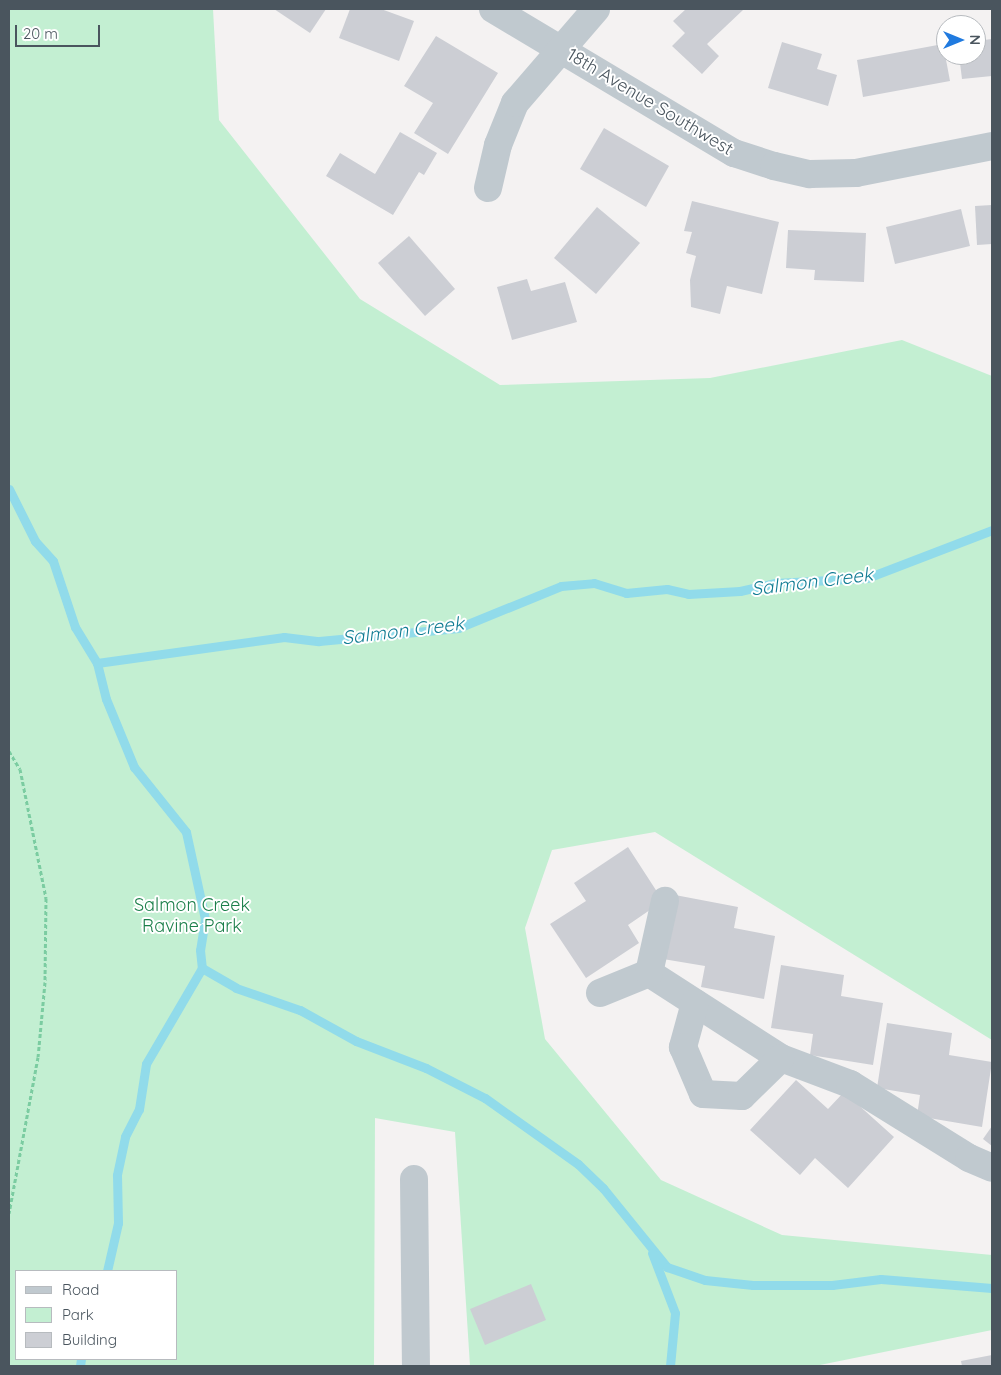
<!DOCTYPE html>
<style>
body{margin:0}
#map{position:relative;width:1001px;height:1375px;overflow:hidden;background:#f4f2f2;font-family:Quicksand,sans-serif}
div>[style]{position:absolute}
.green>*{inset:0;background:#c3efd2}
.stream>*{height:9px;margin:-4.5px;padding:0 4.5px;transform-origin:4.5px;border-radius:4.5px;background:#91dbea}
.building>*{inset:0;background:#ccced4}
.path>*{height:3px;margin-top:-1.5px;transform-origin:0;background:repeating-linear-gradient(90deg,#7bcca1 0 4px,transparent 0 6.5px)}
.minor>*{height:28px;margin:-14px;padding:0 14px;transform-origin:14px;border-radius:14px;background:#c0c9cf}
span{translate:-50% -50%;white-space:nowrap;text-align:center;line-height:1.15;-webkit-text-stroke:4px #fff;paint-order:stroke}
.street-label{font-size:18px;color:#4a555e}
.park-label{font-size:18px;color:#1b7f4a}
.water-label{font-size:19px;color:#117c93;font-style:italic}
.frame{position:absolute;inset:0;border:10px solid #4a555e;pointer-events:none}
.legend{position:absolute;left:15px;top:1270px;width:162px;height:90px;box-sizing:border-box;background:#fff;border:1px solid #b7bbbf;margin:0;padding:6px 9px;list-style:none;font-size:15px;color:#4a555e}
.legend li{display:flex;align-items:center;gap:10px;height:25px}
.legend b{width:25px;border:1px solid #b7bbbf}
.north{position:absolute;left:936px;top:15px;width:50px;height:50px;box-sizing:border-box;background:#fff;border:1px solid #b7bbbf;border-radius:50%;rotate:90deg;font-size:14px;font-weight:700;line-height:20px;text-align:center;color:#4a555e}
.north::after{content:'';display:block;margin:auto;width:18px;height:22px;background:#207adf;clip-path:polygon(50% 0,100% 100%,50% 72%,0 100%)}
.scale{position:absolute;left:15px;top:25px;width:85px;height:22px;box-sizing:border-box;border:2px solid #4a555e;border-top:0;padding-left:6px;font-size:15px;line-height:18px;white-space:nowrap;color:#4a555e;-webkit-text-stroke:4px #fff;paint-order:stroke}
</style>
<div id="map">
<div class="green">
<i style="clip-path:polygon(evenodd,9px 9px,213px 9px,219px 120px,360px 299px,500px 385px,710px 378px,902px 340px,992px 376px,992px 1040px,655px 832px,552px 850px,525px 928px,545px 1039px,661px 1180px,782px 1235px,992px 1255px,992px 1330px,815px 1366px,470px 1366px,455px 1132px,375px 1118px,374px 1366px,9px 1366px,9px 9px,16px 1271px,176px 1271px,176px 1359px,16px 1359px,16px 1271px)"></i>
</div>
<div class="stream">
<i style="left:9px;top:489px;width:58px;rotate:63.4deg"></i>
<i style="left:35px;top:541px;width:27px;rotate:48deg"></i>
<i style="left:53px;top:561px;width:70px;rotate:71.6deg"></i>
<i style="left:75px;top:627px;width:42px;rotate:58.6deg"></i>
<i style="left:97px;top:663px;width:37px;rotate:76deg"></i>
<i style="left:106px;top:699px;width:74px;rotate:67.6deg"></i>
<i style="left:134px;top:767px;width:83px;rotate:51.3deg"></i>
<i style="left:186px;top:832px;width:89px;rotate:77.7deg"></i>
<i style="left:205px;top:919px;width:31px;rotate:99deg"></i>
<i style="left:200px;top:950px;width:18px;rotate:84deg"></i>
<i style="left:202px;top:968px;width:111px;rotate:120.3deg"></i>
<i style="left:146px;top:1064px;width:46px;rotate:98.8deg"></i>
<i style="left:139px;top:1109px;width:31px;rotate:117deg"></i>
<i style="left:125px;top:1137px;width:39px;rotate:102deg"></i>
<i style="left:117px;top:1175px;width:48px;rotate:88.8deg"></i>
<i style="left:118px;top:1223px;width:49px;rotate:102.9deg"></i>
<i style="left:97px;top:663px;width:189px;rotate:-7.9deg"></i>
<i style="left:284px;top:637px;width:35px;rotate:7deg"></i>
<i style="left:319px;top:641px;width:140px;rotate:-5.3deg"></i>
<i style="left:458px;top:628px;width:111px;rotate:-22.2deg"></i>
<i style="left:561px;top:586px;width:33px;rotate:-5deg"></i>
<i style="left:594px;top:583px;width:34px;rotate:17deg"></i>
<i style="left:626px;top:593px;width:41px;rotate:-5.6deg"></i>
<i style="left:667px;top:589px;width:22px;rotate:13deg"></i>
<i style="left:688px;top:594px;width:52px;rotate:-3.3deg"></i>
<i style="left:740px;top:591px;width:36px;rotate:-13deg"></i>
<i style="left:775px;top:583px;width:92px;rotate:-3.1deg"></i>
<i style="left:867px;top:578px;width:134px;rotate:-21deg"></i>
<i style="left:202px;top:968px;width:39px;rotate:30deg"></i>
<i style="left:236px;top:988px;width:68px;rotate:19deg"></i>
<i style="left:300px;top:1010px;width:64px;rotate:29deg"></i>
<i style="left:356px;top:1041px;width:75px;rotate:21.1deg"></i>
<i style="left:426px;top:1068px;width:66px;rotate:27deg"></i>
<i style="left:485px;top:1098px;width:114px;rotate:35.4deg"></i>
<i style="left:578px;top:1164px;width:35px;rotate:44deg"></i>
<i style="left:603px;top:1188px;width:102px;rotate:51deg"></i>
<i style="left:667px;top:1267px;width:40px;rotate:18.9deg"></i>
<i style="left:705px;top:1280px;width:48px;rotate:5.9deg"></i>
<i style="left:753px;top:1285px;width:79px"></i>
<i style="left:832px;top:1285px;width:49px;rotate:-7deg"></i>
<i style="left:881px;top:1279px;width:111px;rotate:4.6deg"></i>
<i style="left:652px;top:1253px;width:64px;rotate:69deg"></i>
<i style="left:675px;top:1313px;width:53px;rotate:95.4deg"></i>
<i style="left:80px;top:1366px;width:7px;rotate:-82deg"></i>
</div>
<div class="building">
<i style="clip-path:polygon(274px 9px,326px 9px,310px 33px)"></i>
<i style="clip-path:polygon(350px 9px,381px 9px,414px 21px,399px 61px,339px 38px)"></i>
<i style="clip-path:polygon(686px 9px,743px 10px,707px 44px,719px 56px,702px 74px,672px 46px,685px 33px,673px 21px)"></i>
<i style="clip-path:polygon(436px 36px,498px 73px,448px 154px,414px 133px,433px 103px,404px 86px)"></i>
<i style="clip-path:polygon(992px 39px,992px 76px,962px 79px,959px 55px,976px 55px,976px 41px)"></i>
<i style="clip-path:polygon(782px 42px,822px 54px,817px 69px,837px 75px,828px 106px,768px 88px)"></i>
<i style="clip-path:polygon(943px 44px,950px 81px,863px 97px,857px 60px)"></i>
<i style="clip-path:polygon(604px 128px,669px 166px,646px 207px,580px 169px)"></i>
<i style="clip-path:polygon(400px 132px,437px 153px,424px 175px,419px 172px,393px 215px,326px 176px,340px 153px,375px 174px)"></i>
<i style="clip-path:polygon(692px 201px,779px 222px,762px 294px,727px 286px,720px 314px,691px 307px,690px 280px,696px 256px,686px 253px,692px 232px,684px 231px)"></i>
<i style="clip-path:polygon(992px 205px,992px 244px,977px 245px,975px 206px)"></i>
<i style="clip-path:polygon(597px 207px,640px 243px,596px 294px,554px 258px)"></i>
<i style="clip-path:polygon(961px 209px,970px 246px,895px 264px,886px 227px)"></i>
<i style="clip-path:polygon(788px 230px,866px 233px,864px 282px,814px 280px,815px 270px,786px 268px)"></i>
<i style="clip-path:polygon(409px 236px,455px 289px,425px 316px,378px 263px)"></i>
<i style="clip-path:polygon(527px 279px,531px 291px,565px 282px,577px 322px,512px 340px,497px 287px)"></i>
<i style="clip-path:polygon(628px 847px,663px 901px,628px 925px,639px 943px,586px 978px,550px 924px,586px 901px,574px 883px)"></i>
<i style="clip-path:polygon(675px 895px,738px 907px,734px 928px,775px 936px,764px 999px,701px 987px,705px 966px,663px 959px)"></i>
<i style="clip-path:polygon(781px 965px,844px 975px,841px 996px,883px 1003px,873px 1065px,810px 1055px,813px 1034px,771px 1028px)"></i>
<i style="clip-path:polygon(887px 1023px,952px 1033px,949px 1055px,992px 1062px,982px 1127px,917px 1116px,920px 1095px,877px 1088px)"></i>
<i style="clip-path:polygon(796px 1080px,828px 1109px,844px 1092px,894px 1137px,848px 1188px,815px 1158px,800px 1175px,750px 1130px)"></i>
<i style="clip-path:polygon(992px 1126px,992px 1146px,983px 1139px)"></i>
<i style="clip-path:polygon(531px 1284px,546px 1320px,485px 1345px,470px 1309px)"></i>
<i style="clip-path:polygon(992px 1355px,992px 1366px,962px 1366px,961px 1361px)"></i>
</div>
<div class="path">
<i style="left:9px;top:751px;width:21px;rotate:59deg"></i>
<i style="left:20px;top:769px;width:132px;rotate:78.6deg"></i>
<i style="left:46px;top:898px;width:84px;rotate:90.7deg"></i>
<i style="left:45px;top:982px;width:75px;rotate:95.3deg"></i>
<i style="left:38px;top:1057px;width:159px;rotate:100.5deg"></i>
</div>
<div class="minor">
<i style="left:493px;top:9px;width:281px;rotate:30.9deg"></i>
<i style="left:734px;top:153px;width:42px;rotate:18deg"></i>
<i style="left:774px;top:166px;width:37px;rotate:13deg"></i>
<i style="left:810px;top:174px;width:46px;rotate:-1.2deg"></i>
<i style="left:856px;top:173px;width:139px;rotate:-11.2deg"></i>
<i style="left:488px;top:188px;width:44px;rotate:-76.9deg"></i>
<i style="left:498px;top:145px;width:45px;rotate:-68deg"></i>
<i style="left:515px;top:103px;width:124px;rotate:-49.2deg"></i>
<i style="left:649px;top:973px;width:157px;rotate:32.8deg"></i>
<i style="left:781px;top:1058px;width:74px;rotate:20.6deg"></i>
<i style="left:850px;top:1084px;width:140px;rotate:31.9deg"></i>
<i style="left:969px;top:1158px;width:25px;rotate:23deg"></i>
<i style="left:600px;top:993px;width:53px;rotate:-22.2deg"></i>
<i style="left:649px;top:973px;width:74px;rotate:-77.5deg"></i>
<i style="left:695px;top:1003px;width:46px;rotate:105.3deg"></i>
<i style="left:683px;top:1047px;width:51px;rotate:66.9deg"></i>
<i style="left:703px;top:1094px;width:39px;rotate:3deg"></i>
<i style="left:742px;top:1096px;width:54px;rotate:-44.3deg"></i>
<i style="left:414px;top:1179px;width:187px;rotate:89.4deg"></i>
</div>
<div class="street-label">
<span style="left:650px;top:102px;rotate:31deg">18th Avenue Southwest</span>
</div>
<div class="park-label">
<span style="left:192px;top:916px">Salmon Creek<br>Ravine Park</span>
</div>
<div class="water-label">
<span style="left:812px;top:582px;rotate:-7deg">Salmon Creek</span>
<span style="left:403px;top:631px;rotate:-7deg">Salmon Creek</span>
</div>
<div class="frame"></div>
<ul class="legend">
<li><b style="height:6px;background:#c0c9cf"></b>Road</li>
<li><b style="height:14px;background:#c3efd2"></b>Park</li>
<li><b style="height:14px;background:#ccced4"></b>Building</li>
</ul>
<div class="north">N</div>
<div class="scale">20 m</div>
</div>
